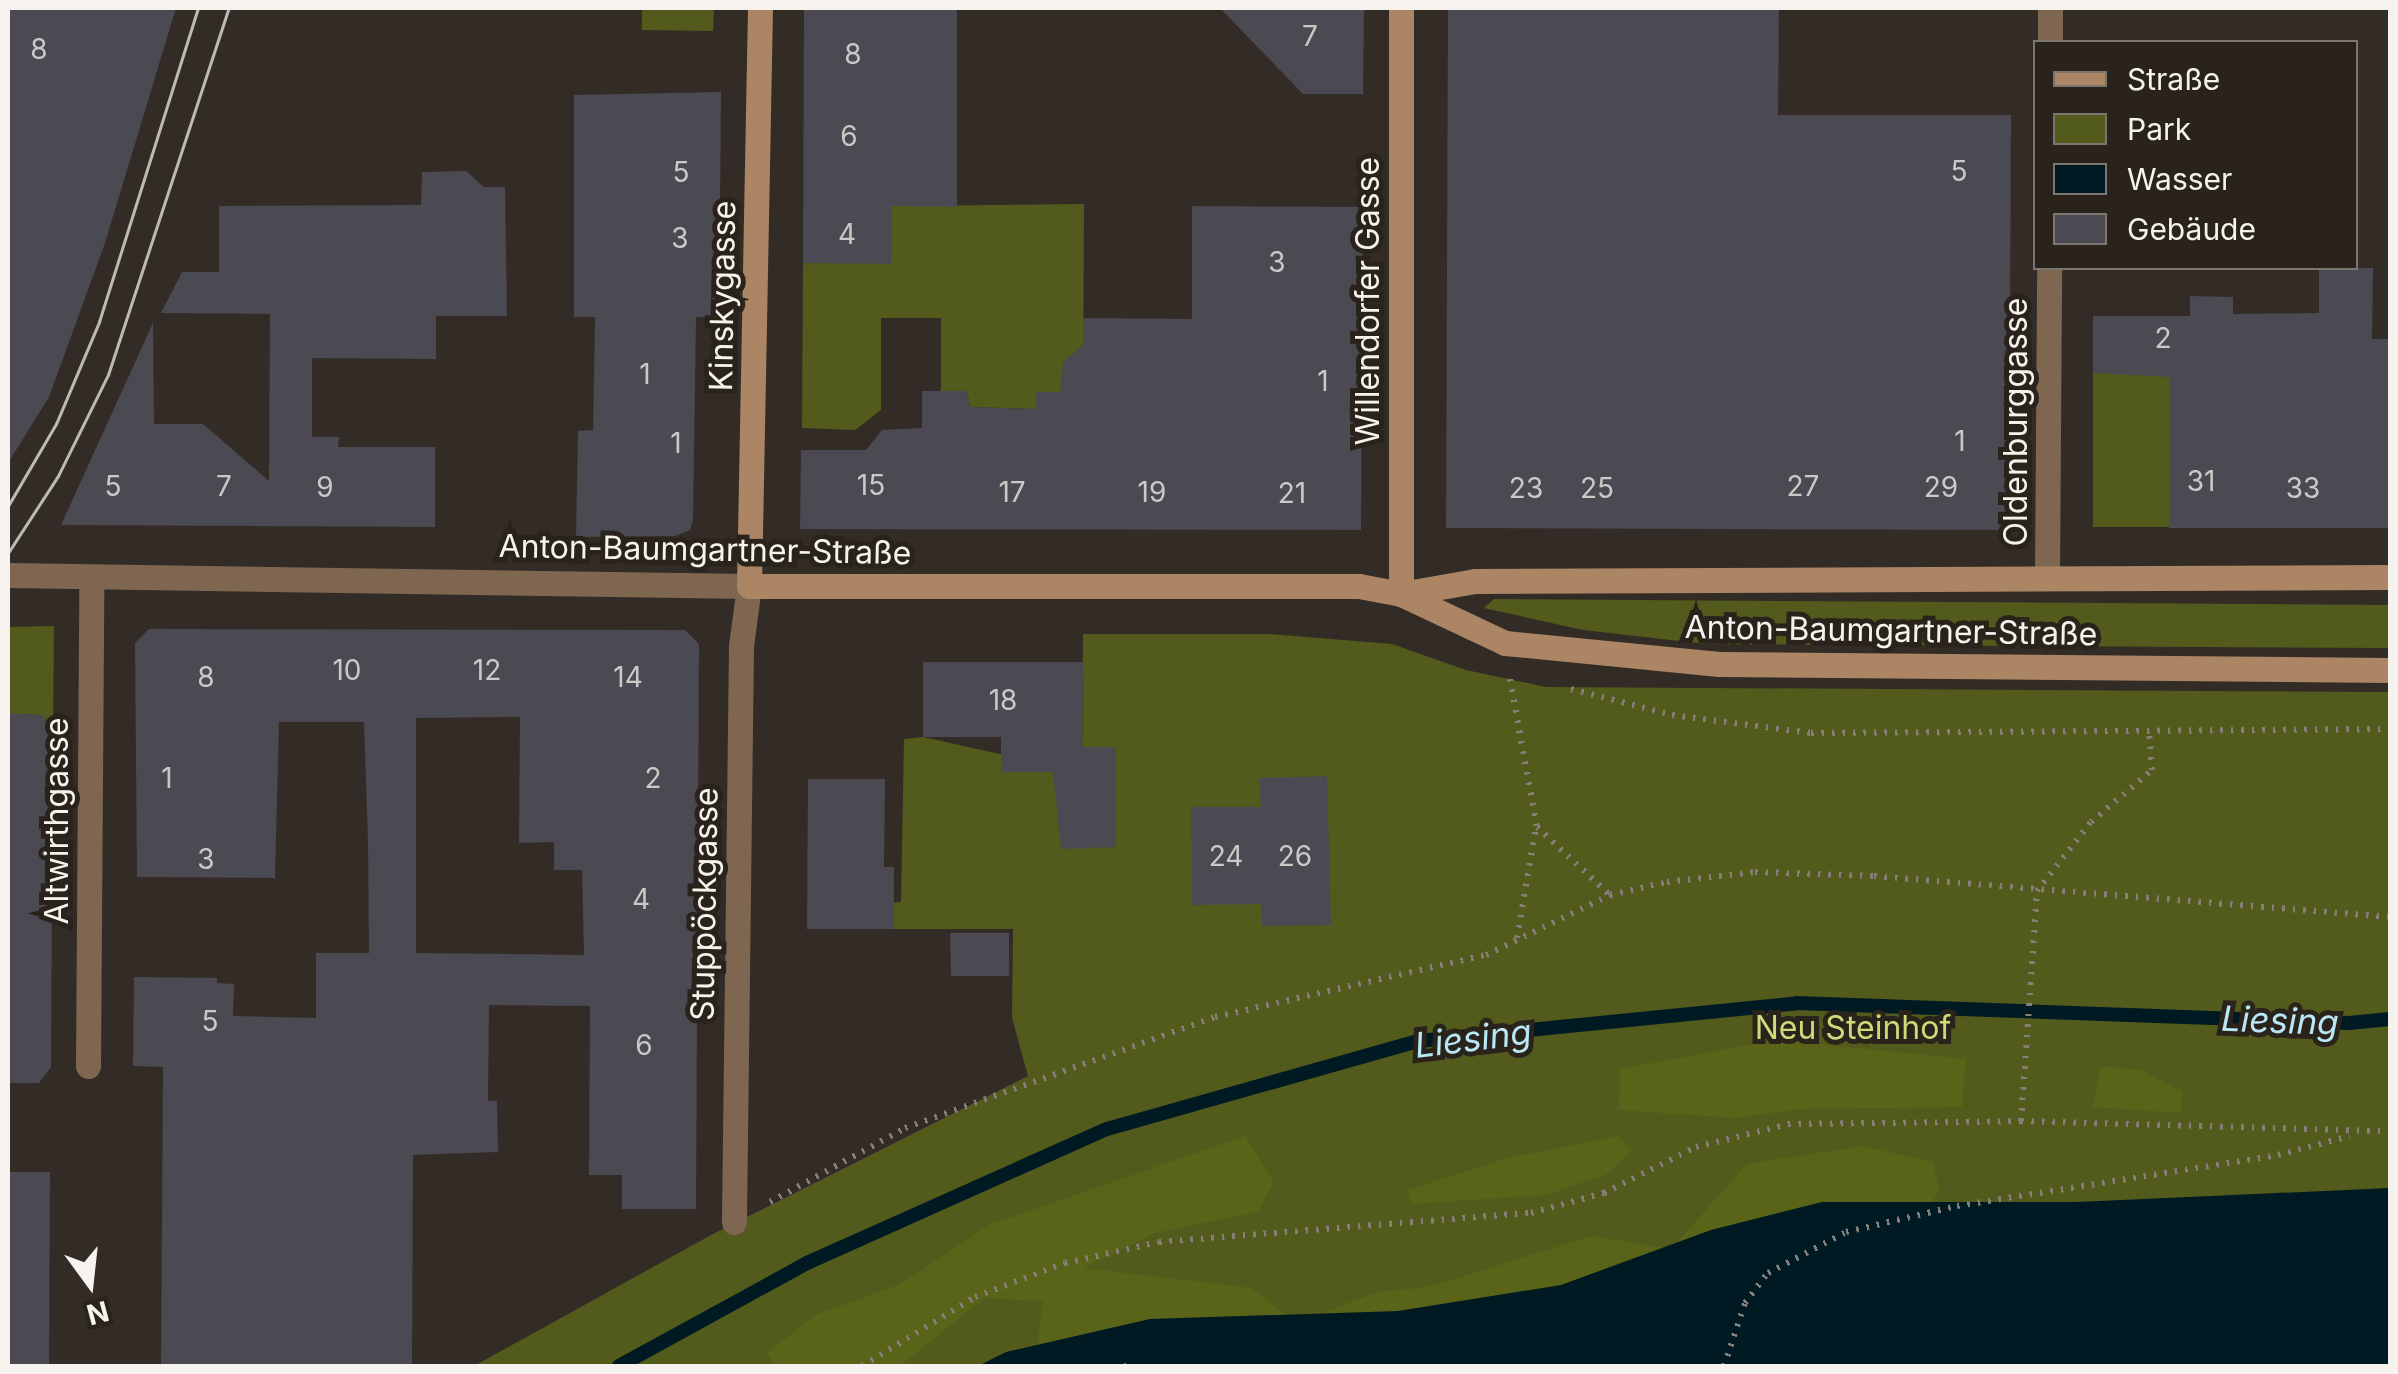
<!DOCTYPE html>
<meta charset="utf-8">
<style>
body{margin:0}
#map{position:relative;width:2398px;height:1374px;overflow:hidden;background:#332c26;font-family:Inter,sans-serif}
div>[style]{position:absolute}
.green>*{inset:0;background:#525b1b}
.forest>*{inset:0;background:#596419}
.water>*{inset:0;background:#001a23}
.stream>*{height:14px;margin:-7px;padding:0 7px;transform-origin:7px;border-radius:7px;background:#001a23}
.building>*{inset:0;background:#4b4952}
.path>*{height:6px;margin-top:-3px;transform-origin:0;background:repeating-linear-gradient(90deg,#857f79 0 2.5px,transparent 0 10.5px)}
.street>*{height:25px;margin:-12.5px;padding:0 12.5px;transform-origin:12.5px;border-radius:12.5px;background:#7e6651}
.secondary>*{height:25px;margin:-12.5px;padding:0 12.5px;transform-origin:12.5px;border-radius:12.5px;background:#ac8564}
.tram>*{height:2.5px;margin:-1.25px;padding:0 1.25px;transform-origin:1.25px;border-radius:1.25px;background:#bdb9b3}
span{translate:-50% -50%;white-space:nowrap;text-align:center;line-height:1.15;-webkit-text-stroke:10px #29231c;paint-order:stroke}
.number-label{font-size:28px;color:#cbc8c6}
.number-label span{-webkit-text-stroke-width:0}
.street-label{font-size:32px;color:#f6f2ed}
.park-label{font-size:32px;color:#cadb77}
.water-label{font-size:35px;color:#bae7f6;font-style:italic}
.frame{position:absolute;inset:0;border:10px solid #f6f2ed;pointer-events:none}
.legend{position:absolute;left:2033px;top:40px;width:325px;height:230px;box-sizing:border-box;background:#29231c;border:2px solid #7b7670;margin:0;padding:12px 18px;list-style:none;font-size:30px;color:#f6f2ed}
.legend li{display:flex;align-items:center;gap:20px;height:50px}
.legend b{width:50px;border:2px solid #7b7670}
.north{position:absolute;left:40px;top:1234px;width:100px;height:100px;-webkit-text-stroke:8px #29231c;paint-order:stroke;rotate:165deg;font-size:28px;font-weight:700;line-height:40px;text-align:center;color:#f6f2ed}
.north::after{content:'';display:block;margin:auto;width:35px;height:45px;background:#f6f2ed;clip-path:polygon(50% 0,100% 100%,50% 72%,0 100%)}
</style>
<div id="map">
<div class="green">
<i style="clip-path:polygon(642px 8px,714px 8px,713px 31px,642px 30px)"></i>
<i style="clip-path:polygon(1084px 204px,1083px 392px,1037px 392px,1036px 409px,970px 407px,967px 391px,941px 391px,941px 318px,881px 318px,881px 410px,855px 430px,802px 428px,803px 263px,892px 206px)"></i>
<i style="clip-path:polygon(2093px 370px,2231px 377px,2169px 421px,2169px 527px,2093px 527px)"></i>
<i style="clip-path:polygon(1494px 599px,2390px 605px,2390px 648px,1706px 644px,1583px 630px,1484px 608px)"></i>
<i style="clip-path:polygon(54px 626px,53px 732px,42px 715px,8px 714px,8px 627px)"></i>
<i style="clip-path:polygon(1083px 634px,1270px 634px,1392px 644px,1466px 670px,1546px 687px,2390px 692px,2390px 1366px,474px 1366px,711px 1235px,1028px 1076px,1012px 1018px,1013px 929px,870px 929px,870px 905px,901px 902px,904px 739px,923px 737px,1082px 772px)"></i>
</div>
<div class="forest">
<i style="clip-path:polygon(1775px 1040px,1966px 1059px,1962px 1107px,1799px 1109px,1735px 1118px,1619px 1110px,1620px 1069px)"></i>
<i style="clip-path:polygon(2100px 1066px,2140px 1070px,2182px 1091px,2181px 1113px,2093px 1107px)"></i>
<i style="clip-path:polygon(1245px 1136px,1274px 1183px,1257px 1212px,1155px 1233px,1083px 1268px,1252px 1288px,1295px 1323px,1378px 1292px,1429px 1287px,1592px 1236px,1671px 1249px,1747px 1164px,1862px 1146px,1933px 1162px,1939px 1190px,1929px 1207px,1950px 1366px,1035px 1366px,1043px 1301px,984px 1298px,901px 1365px,775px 1366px,767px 1353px,815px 1315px,901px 1284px,989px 1225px)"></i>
<i style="clip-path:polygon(1619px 1136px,1632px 1151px,1607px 1174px,1546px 1195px,1411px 1204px,1408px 1190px,1507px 1158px)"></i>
</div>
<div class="water">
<i style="clip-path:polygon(2390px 1188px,2390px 1366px,978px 1366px,1006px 1352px,1150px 1319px,1398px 1311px,1561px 1285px,1711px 1230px,1822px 1202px,2077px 1202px)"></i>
</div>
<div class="stream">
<i style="left:619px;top:1366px;width:214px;rotate:-28.7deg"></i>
<i style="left:807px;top:1263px;width:329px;rotate:-24.1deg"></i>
<i style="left:1107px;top:1129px;width:324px;rotate:-15.8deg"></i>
<i style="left:1419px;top:1041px;width:380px;rotate:-5.7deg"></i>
<i style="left:1797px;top:1003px;width:552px;rotate:2.08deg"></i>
<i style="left:2349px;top:1023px;width:41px;rotate:-5.6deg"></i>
</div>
<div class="building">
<i style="clip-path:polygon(8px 8px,176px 8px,105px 243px,49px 397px,8px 463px)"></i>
<i style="clip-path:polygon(804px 8px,957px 8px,957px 207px,892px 206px,891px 264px,803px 263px)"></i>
<i style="clip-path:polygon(1220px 8px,1364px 8px,1363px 94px,1303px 94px)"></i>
<i style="clip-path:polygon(1448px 8px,1779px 8px,1778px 115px,2011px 115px,2009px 530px,1446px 528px)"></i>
<i style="clip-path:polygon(721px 92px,719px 318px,696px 317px,693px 520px,690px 530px,675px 536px,576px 537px,578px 431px,593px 430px,595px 317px,574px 317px,574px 95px)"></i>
<i style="clip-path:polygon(466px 171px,484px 187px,505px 187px,507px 316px,436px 316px,436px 359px,312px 358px,312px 437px,339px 437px,338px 447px,435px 447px,435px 527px,61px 525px,153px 323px,154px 424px,203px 424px,269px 481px,270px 314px,161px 313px,182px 272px,219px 272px,219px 206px,421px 205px,422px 172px)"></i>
<i style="clip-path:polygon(1192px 206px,1363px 207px,1361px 530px,800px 529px,801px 450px,866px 450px,882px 430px,922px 428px,922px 391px,967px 391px,970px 407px,1036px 409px,1036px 392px,1060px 392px,1063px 362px,1083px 345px,1083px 318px,1192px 319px)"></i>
<i style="clip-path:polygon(2319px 268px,2373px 268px,2372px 339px,2390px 339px,2390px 528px,2169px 528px,2169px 377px,2093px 373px,2093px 316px,2190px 316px,2190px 296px,2233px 297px,2233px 314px,2319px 313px)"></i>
<i style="clip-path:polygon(evenodd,149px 629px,685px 630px,699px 644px,696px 1209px,622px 1209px,622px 1175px,589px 1175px,590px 1006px,489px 1005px,488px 1101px,497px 1101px,498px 1152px,413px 1155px,412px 1366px,161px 1366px,163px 1067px,133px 1066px,134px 977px,217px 978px,217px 983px,234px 984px,233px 1016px,316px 1018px,316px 953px,369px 953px,368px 842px,364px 722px,279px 722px,275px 878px,137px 877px,135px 643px,149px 629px,520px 717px,519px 843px,554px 842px,554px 870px,582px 870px,584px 955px,416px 953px,416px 718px,520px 717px)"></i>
<i style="clip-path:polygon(923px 662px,1083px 662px,1082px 747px,1116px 747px,1116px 847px,1061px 849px,1053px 772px,1001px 772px,1001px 737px,923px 737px)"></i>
<i style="clip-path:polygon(8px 713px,43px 715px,53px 730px,51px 1067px,39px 1083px,8px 1083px)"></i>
<i style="clip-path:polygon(1327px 776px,1331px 925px,1262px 926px,1261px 904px,1192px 905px,1191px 807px,1261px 807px,1259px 778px)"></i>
<i style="clip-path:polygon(808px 779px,885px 779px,884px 867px,894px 867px,894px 929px,807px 929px)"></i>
<i style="clip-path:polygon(950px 933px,1009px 933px,1009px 976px,951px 976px)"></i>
<i style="clip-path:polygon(8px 1172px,50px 1172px,49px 1366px,8px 1366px)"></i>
</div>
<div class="path">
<i style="left:1510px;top:679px;width:150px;rotate:79.7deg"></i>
<i style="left:1537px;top:827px;width:100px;rotate:43deg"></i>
<i style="left:1571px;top:689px;width:104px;rotate:14.4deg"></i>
<i style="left:1672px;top:715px;width:140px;rotate:7.4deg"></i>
<i style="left:1811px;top:733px;width:579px;rotate:-0.4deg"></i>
<i style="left:1517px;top:938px;width:113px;rotate:-80.3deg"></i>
<i style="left:2021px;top:1121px;width:231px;rotate:-86deg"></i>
<i style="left:2037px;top:891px;width:88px;rotate:-52deg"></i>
<i style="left:2091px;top:822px;width:80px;rotate:-40.4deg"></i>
<i style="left:2152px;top:770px;width:40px;rotate:-94.3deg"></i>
<i style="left:770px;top:1202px;width:154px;rotate:-28.7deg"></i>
<i style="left:905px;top:1128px;width:329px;rotate:-19.7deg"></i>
<i style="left:1215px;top:1017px;width:278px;rotate:-12.9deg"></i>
<i style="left:1486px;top:955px;width:138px;rotate:-25.8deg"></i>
<i style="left:1610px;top:895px;width:58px;rotate:-12.8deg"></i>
<i style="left:1667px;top:882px;width:89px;rotate:-6.5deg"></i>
<i style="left:1755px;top:872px;width:119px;rotate:1.9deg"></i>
<i style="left:1874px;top:876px;width:518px;rotate:4.54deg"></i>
<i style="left:862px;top:1366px;width:132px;rotate:-31.4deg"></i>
<i style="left:975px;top:1297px;width:96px;rotate:-20.7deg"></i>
<i style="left:1065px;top:1263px;width:96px;rotate:-12.6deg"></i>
<i style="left:1159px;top:1242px;width:373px;rotate:-4.5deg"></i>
<i style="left:1531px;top:1213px;width:76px;rotate:-15.3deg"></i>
<i style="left:1604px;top:1193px;width:103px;rotate:-26.6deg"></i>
<i style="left:1696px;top:1147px;width:95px;rotate:-14deg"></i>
<i style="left:1788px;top:1124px;width:233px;rotate:-0.7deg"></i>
<i style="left:2021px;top:1121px;width:369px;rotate:1.6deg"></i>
<i style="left:1124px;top:1366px;width:2px"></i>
<i style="left:1724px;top:1366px;width:66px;rotate:-71.6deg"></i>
<i style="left:1745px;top:1303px;width:38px;rotate:-53deg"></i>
<i style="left:1768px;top:1273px;width:88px;rotate:-27.7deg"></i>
<i style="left:1846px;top:1232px;width:114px;rotate:-13.2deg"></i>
<i style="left:1957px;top:1206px;width:325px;rotate:-9deg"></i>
<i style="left:2278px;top:1155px;width:74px;rotate:-14.8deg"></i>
</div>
<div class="street">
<i style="left:2050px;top:42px;width:34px;rotate:-90deg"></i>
<i style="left:8px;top:575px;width:741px;rotate:0.85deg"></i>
<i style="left:749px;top:586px;width:61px;rotate:97.6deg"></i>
<i style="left:741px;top:646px;width:576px;rotate:90.7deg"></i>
<i style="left:2047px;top:578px;width:310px;rotate:-89.6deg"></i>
<i style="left:88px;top:1066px;width:489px;rotate:-89.6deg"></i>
</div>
<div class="secondary">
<i style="left:760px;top:8px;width:578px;rotate:91.09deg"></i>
<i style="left:749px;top:586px;width:610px"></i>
<i style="left:1359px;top:586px;width:43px;rotate:10.8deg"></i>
<i style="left:1401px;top:594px;width:115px;rotate:25.2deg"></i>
<i style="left:1505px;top:643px;width:215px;rotate:5.6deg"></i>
<i style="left:1719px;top:664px;width:671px;rotate:0.51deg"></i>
<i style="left:1401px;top:594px;width:75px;rotate:-10deg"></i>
<i style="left:1475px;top:581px;width:915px;rotate:-0.25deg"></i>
<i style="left:1401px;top:594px;width:586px;rotate:-90deg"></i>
</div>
<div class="tram">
<i style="left:8px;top:506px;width:95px;rotate:-59.7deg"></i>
<i style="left:56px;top:424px;width:111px;rotate:-67.1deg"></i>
<i style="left:99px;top:322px;width:329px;rotate:-72.5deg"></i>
<i style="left:8px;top:553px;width:92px;rotate:-57deg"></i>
<i style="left:58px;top:476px;width:113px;rotate:-63.7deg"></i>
<i style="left:108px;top:375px;width:386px;rotate:-71.8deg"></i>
</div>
<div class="number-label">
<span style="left:1310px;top:36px">7</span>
<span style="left:39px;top:49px">8</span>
<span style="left:853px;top:54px">8</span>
<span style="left:849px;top:136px">6</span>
<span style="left:1959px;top:171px">5</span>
<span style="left:681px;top:172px">5</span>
<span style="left:847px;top:234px">4</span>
<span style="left:680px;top:238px">3</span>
<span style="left:1277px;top:262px">3</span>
<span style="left:2163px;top:338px">2</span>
<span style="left:645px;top:374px">1</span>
<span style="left:1323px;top:381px">1</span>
<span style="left:1960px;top:441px">1</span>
<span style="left:676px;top:443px">1</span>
<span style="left:2201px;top:481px">31</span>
<span style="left:871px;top:485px">15</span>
<span style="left:113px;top:486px">5</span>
<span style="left:224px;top:486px">7</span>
<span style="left:1803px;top:486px">27</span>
<span style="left:325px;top:487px">9</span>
<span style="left:1941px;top:487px">29</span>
<span style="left:1526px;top:488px">23</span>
<span style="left:1597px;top:488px">25</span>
<span style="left:2303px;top:488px">33</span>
<span style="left:1012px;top:492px">17</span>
<span style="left:1152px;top:492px">19</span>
<span style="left:1292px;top:493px">21</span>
<span style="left:347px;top:670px">10</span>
<span style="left:487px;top:670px">12</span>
<span style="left:206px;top:677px">8</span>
<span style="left:628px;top:677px">14</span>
<span style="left:1003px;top:700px">18</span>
<span style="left:167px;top:778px">1</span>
<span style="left:653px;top:778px">2</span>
<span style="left:1226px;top:856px">24</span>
<span style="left:1295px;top:856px">26</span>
<span style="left:206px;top:859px">3</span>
<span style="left:641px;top:899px">4</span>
<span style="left:210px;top:1021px">5</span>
<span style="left:644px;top:1045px">6</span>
</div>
<div class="street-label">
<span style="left:723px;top:296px;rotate:-89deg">Kinskygasse</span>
<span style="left:1368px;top:301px;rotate:-90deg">Willendorfer Gasse</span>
<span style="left:2016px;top:422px;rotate:-90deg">Oldenburggasse</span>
<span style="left:705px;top:550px;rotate:1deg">Anton-Baumgartner-Straße</span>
<span style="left:1891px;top:631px;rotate:1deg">Anton-Baumgartner-Straße</span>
<span style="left:57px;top:821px;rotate:-90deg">Altwirthgasse</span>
<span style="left:705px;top:904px;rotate:-89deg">Stuppöckgasse</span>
</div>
<div class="park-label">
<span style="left:1853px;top:1028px">Neu Steinhof</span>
</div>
<div class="water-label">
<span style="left:2280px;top:1020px;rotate:2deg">Liesing</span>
<span style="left:1473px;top:1038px;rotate:-7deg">Liesing</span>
</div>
<div class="frame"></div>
<ul class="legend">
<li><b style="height:12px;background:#ac8564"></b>Straße</li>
<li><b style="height:28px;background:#525b1b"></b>Park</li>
<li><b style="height:28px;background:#001a23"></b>Wasser</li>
<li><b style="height:28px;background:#4b4952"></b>Gebäude</li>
</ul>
<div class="north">N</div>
</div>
